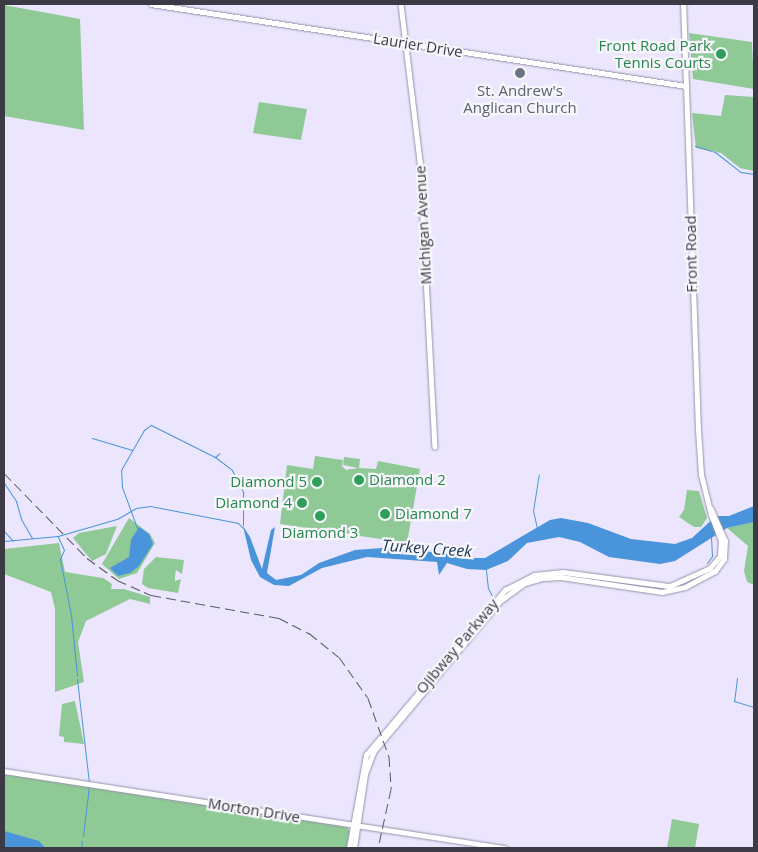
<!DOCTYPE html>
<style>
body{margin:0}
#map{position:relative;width:758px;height:852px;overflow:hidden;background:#ebe6fd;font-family:"Open Sans",sans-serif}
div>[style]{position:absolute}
.green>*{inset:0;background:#8ec996}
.water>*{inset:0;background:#4994da}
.stream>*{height:1px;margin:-0.5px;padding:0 0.5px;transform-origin:0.5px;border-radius:0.5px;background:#4994da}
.roads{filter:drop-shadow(0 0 1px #9791ac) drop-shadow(0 0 1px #9791ac)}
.secondary>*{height:4.5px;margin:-2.25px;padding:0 2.25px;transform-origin:2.25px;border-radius:2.25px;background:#fff}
.rail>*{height:1px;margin-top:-0.5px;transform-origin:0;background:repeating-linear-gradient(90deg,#595764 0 10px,transparent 0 15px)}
.dots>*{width:14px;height:14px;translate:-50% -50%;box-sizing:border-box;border:2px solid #f7f6fb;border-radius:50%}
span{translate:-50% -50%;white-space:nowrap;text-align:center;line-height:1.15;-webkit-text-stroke:4.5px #f7f6fb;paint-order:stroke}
.street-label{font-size:15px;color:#3c3a45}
.leisure-label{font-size:15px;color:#27864d}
.right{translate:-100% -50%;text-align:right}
.left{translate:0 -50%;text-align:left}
.worship-label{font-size:15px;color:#5b616d}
.water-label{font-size:16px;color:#183754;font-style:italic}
.frame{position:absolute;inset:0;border:5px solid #3c3a45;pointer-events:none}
</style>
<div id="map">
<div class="green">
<i style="clip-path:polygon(4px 5px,80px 19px,84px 130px,4px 116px)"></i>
<i style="clip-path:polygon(689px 33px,752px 42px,754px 89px,693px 79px)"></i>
<i style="clip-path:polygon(725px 95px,754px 97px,754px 171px,740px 168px,721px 153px,696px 148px,692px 113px,721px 116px)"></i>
<i style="clip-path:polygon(259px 102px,307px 109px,301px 140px,253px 133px)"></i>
<i style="clip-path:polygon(315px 456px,343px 460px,341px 470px,342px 466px,346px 470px,358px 468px,343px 465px,344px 457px,360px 459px,359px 468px,376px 469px,378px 461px,420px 469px,407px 543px,280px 524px,287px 465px,313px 469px)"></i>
<i style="clip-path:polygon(687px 490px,699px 491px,707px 518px,701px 527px,694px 527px,679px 517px,684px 510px)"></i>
<i style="clip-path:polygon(129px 518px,150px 534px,155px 543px,137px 573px,119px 579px,102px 564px)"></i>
<i style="clip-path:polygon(754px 522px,754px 585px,747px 582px,744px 571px,748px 546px,727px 528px)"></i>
<i style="clip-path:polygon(117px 526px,106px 554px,92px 561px,73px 538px,79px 533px)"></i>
<i style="clip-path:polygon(59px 543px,65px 572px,103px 578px,112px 584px,111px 589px,124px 589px,150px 597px,150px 604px,130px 599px,86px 621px,78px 642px,84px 682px,55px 692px,55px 609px,51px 592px,4px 574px,4px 549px)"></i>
<i style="clip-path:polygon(156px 557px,184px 560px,182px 574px,176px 570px,175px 576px,175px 581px,181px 579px,178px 593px,148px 588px,142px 584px,144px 569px)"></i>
<i style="clip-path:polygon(75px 701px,84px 744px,64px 742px,64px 737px,59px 736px,62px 704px)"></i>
<i style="clip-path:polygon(4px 773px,347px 827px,350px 832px,348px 848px,4px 848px)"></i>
<i style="clip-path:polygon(672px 819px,699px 824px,695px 848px,667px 848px)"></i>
</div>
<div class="water">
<i style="clip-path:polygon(754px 506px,754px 522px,727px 528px,675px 561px,660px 564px,609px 557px,580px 542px,559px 537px,527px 543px,508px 561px,486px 570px,467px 569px,447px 563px,439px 575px,437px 562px,367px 557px,322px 568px,289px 586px,274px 585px,260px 577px,251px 560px,243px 526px,250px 537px,262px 569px,271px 530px,275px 527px,267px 573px,276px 580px,301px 575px,319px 563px,355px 550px,382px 548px,446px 553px,458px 558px,485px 558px,550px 520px,561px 518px,588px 523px,631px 539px,675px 544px,692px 538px,716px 516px,729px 516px)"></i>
<i style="clip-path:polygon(139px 527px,149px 534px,153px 544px,139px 566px,130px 573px,118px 576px,110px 568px,129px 557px,131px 540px)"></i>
<i style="clip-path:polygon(4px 831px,39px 841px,45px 848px,4px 847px)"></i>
</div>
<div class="stream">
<i style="left:695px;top:146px;width:21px;rotate:17deg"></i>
<i style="left:715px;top:152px;width:33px;rotate:38deg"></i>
<i style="left:741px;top:172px;width:13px;rotate:9deg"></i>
<i style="left:92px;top:438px;width:42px;rotate:16.7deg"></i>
<i style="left:215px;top:457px;width:6px;rotate:-39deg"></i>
<i style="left:4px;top:483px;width:22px;rotate:56deg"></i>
<i style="left:16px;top:501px;width:19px;rotate:74deg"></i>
<i style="left:21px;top:519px;width:22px;rotate:60deg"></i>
<i style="left:137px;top:528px;width:44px;rotate:-110.1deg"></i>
<i style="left:122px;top:487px;width:17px;rotate:-93deg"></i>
<i style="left:121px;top:470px;width:46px;rotate:-60.1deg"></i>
<i style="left:144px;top:430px;width:9px;rotate:-36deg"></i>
<i style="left:151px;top:425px;width:72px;rotate:26.6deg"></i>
<i style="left:215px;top:457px;width:21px;rotate:37deg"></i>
<i style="left:232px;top:470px;width:25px;rotate:63deg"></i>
<i style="left:243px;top:492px;width:33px;rotate:90deg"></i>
<i style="left:537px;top:528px;width:17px;rotate:-103deg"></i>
<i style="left:533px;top:511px;width:37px;rotate:-81deg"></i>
<i style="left:4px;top:531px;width:13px;rotate:48deg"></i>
<i style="left:58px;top:537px;width:14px;rotate:65deg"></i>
<i style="left:64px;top:550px;width:10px;rotate:114deg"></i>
<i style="left:60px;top:559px;width:57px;rotate:78.9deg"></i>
<i style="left:71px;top:615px;width:61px;rotate:84.4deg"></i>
<i style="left:4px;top:541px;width:54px;rotate:-5.3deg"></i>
<i style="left:58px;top:536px;width:61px;rotate:-16.1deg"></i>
<i style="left:117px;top:519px;width:22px;rotate:-30deg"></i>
<i style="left:136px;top:508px;width:14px;rotate:-8deg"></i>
<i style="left:150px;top:506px;width:90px;rotate:10.9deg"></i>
<i style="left:238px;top:523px;width:7px;rotate:45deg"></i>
<i style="left:707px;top:563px;width:9px;rotate:-54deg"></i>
<i style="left:712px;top:556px;width:20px;rotate:-93deg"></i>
<i style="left:486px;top:570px;width:18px;rotate:84deg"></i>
<i style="left:488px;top:588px;width:9px;rotate:63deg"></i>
<i style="left:737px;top:678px;width:23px;rotate:97deg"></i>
<i style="left:734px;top:701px;width:21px;rotate:17deg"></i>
<i style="left:77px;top:679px;width:104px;rotate:83.4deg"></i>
<i style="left:83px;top:836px;width:50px;rotate:-83.2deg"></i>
<i style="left:81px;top:848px;width:7px;rotate:-82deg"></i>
</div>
<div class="roads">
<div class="secondary">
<i style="left:151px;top:4px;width:541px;rotate:8.71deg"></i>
<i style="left:401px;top:4px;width:159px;rotate:83.1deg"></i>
<i style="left:420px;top:162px;width:285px;rotate:87deg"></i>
<i style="left:4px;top:771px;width:507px;rotate:8.74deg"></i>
<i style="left:349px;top:848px;width:95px;rotate:-79.6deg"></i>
<i style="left:366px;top:755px;width:216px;rotate:-49.9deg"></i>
<i style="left:505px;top:590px;width:33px;rotate:-27deg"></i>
<i style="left:534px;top:575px;width:29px;rotate:-6deg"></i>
<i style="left:563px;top:572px;width:108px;rotate:7.5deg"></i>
<i style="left:670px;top:586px;width:44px;rotate:-24.2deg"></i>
<i style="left:710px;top:568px;width:16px;rotate:-50deg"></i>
<i style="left:720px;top:556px;width:15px;rotate:-86deg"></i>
<i style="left:721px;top:541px;width:28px;rotate:-111deg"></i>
<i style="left:711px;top:515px;width:41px;rotate:-104deg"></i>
<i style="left:701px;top:475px;width:45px;rotate:-93.8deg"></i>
<i style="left:698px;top:430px;width:426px;rotate:-92deg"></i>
<i style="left:354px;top:848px;width:75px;rotate:-81.5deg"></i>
<i style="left:365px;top:774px;width:25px;rotate:-69deg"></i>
<i style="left:374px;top:751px;width:196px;rotate:-50deg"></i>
<i style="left:500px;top:601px;width:31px;rotate:-36deg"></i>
<i style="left:525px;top:583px;width:19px;rotate:-16deg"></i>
<i style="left:543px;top:578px;width:18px;rotate:-3deg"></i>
<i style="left:561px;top:577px;width:102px;rotate:8.4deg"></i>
<i style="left:662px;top:592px;width:24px;rotate:-12deg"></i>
<i style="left:685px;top:587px;width:34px;rotate:-28deg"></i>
<i style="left:715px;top:571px;width:15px;rotate:-53deg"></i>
<i style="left:724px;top:559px;width:18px;rotate:-87deg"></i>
<i style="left:725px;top:541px;width:35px;rotate:-114deg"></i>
</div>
</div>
<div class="rail">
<i style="left:4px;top:473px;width:119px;rotate:45.7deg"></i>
<i style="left:87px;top:558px;width:37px;rotate:36deg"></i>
<i style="left:117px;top:580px;width:37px;rotate:24deg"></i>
<i style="left:151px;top:595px;width:130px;rotate:10.2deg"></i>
<i style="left:279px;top:618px;width:34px;rotate:27deg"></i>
<i style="left:309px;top:633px;width:38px;rotate:39deg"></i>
<i style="left:339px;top:657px;width:50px;rotate:54.7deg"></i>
<i style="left:368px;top:698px;width:63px;rotate:70.4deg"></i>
<i style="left:389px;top:757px;width:32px;rotate:86deg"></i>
<i style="left:391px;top:789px;width:60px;rotate:102.4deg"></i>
</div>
<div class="dots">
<i style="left:721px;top:54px;background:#2e9e5b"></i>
<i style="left:520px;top:73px;background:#6b7280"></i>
<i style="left:359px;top:480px;background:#2e9e5b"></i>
<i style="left:317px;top:482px;background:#2e9e5b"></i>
<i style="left:302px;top:503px;background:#2e9e5b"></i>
<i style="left:385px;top:514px;background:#2e9e5b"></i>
<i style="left:320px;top:516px;background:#2e9e5b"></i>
</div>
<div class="street-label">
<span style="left:418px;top:45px;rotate:9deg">Laurier Drive</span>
<span style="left:423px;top:225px;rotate:-93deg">Michigan Avenue</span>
<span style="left:691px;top:254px;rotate:-91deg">Front Road</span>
<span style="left:457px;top:646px;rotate:-50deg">Ojibway Parkway</span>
<span style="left:254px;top:810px;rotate:9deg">Morton Drive</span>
</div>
<div class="leisure-label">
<span class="right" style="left:711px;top:54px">Front Road Park<br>Tennis Courts</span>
<span class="left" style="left:369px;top:480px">Diamond 2</span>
<span class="right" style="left:307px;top:482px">Diamond 5</span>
<span class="right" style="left:292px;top:503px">Diamond 4</span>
<span class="left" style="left:395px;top:514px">Diamond 7</span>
<span style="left:320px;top:533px">Diamond 3</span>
</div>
<div class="worship-label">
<span style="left:520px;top:99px">St. Andrew's<br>Anglican Church</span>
</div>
<div class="water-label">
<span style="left:427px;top:548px;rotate:4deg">Turkey Creek</span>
</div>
<div class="frame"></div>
</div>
